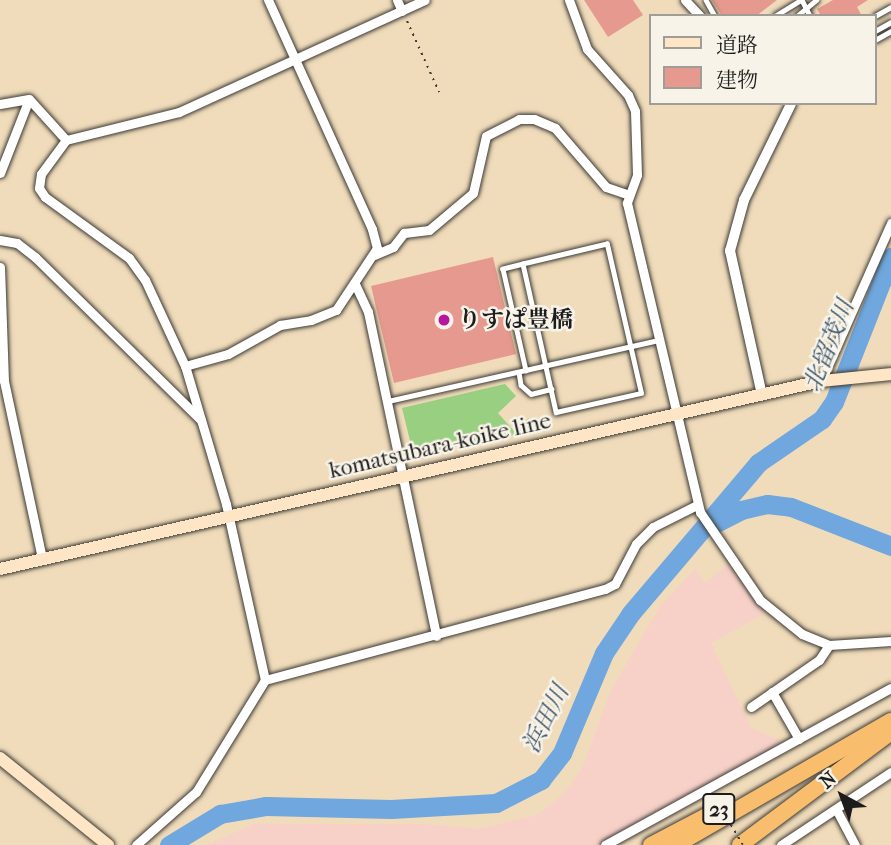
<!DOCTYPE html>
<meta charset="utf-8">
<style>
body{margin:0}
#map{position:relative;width:891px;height:845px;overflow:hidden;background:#f0dcbb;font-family:"IM FELL French Canon","Noto Serif JP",serif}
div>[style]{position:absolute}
.built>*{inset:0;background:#f7d1c8}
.green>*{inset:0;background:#99cf80}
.river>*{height:19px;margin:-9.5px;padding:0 9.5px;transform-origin:9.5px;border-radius:9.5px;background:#6fa7de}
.building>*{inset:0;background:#e69a8f}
.path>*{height:2px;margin-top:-1px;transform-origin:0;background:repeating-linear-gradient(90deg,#3c3934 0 2px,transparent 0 7px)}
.roads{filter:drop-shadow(0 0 2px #3c3934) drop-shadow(0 0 2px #3c3934)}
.service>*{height:4.5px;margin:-2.25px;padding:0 2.25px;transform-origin:2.25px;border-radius:2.25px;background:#fff}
.minor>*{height:9px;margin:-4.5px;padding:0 4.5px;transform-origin:4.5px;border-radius:4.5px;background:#fff}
.tertiary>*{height:10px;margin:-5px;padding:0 5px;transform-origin:5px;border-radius:5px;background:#fff}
.secondary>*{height:12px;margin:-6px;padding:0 6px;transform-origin:6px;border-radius:6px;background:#fde5c5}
.trunk>*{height:16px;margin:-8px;padding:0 8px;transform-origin:8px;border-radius:8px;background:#f9be6d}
.path-bridge>*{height:2px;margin-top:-1px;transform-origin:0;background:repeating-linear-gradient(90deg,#3c3934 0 2px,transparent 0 7px)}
.dots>*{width:19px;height:19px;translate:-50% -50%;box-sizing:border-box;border:4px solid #f7f3e8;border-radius:50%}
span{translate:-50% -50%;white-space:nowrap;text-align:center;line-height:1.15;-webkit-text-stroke:5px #f7f3e8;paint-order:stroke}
.shield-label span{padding:2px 5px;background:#f7f3e8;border:2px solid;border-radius:5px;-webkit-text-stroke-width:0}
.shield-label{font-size:21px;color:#1c1c1c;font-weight:700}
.poi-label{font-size:23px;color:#1c1c1c;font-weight:700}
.left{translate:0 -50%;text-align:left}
.street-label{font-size:23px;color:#1c1c1c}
.water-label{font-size:24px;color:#3d546a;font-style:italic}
.legend{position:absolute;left:649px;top:14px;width:228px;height:91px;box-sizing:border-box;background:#f7f3e8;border:2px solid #9f9d96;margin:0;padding:9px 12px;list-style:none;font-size:21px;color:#1c1c1c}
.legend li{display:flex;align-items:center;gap:14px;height:35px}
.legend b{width:35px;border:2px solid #9f9d96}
.north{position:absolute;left:807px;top:761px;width:70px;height:70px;-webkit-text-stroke:5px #f7f3e8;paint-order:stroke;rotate:319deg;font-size:19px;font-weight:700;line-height:28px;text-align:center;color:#1c1c1c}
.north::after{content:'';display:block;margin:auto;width:24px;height:32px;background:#1c1c1c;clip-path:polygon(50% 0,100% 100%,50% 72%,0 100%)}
</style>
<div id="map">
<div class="built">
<i style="clip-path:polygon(727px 565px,766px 613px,711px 643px,751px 728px,784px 742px,599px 845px,208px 845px,253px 824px,426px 824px,478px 829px,537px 815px,564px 794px,583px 766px,611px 690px,661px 605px,695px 569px,705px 583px)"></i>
</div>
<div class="green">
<i style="clip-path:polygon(505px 384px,516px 396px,498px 413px,513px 430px,529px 418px,530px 432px,423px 453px,411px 445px,402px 408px)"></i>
</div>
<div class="river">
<i style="left:712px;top:525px;width:33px;rotate:-27deg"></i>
<i style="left:741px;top:510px;width:27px;rotate:-13deg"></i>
<i style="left:767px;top:504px;width:24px;rotate:7deg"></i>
<i style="left:791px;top:507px;width:107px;rotate:21.3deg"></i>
<i style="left:169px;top:845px;width:60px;rotate:-31.3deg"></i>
<i style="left:220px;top:814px;width:47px;rotate:-9.9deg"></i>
<i style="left:266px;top:806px;width:125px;rotate:1.4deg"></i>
<i style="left:391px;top:809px;width:105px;rotate:-3.3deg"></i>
<i style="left:496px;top:803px;width:51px;rotate:-27.1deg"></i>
<i style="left:541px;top:780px;width:34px;rotate:-52deg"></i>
<i style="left:562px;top:753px;width:108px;rotate:-67.2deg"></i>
<i style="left:604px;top:653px;width:48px;rotate:-56deg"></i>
<i style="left:631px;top:613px;width:197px;rotate:-49.7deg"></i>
<i style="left:758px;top:463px;width:78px;rotate:-34.5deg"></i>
<i style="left:822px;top:419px;width:21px;rotate:-55deg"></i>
<i style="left:834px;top:402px;width:156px;rotate:-68.5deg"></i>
</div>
<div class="building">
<i style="clip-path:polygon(584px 0,633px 0,643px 15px,608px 37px)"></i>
<i style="clip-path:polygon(712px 0,777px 0,756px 16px,722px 16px)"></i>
<i style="clip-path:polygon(833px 0,868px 0,857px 7px,862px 16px,821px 16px,817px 9px)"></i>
<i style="clip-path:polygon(493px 257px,516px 354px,394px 383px,371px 286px)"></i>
</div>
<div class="path">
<i style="left:407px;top:21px;width:78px;rotate:65.7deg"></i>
</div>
<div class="roads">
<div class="service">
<i style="left:706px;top:0;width:18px;rotate:61deg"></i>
<i style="left:802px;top:0;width:18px;rotate:63deg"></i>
<i style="left:775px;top:16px;width:31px;rotate:-32deg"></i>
<i style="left:797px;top:16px;width:25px;rotate:-40deg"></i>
<i style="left:875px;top:16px;width:18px;rotate:-29deg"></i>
<i style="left:875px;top:31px;width:18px;rotate:-29deg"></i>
<i style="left:875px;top:40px;width:18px;rotate:-29deg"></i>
<i style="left:523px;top:264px;width:152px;rotate:77.4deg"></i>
<i style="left:556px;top:412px;width:87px;rotate:-12.6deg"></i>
<i style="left:641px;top:393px;width:153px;rotate:-102.9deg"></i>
<i style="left:607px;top:244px;width:86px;rotate:166.6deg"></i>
<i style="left:523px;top:264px;width:21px;rotate:166deg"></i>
<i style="left:503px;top:269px;width:104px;rotate:77.2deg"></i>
<i style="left:519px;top:372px;width:13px;rotate:81deg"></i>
<i style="left:521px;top:385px;width:13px;rotate:42deg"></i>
<i style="left:531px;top:394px;width:21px;rotate:-14deg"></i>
<i style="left:388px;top:401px;width:277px;rotate:-12.7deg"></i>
</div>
<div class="minor">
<i style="left:397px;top:0;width:12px;rotate:66deg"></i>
<i style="left:569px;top:0;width:52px;rotate:69.8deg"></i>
<i style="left:587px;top:49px;width:62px;rotate:48.3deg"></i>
<i style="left:628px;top:95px;width:17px;rotate:66deg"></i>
<i style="left:635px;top:111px;width:64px;rotate:88.2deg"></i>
<i style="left:637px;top:175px;width:30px;rotate:110deg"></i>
<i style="left:627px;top:203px;width:318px;rotate:76.7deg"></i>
<i style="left:700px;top:512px;width:107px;rotate:55.7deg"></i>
<i style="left:760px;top:600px;width:54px;rotate:39deg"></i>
<i style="left:802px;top:634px;width:29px;rotate:22deg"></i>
<i style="left:829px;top:645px;width:62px;rotate:-3.7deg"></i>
<i style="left:685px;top:0;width:22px;rotate:47deg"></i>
<i style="left:0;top:104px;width:29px;rotate:-10deg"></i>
<i style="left:29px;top:99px;width:55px;rotate:47.9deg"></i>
<i style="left:0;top:173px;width:79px;rotate:-68.6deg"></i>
<i style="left:0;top:240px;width:17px;rotate:10deg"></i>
<i style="left:17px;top:243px;width:23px;rotate:38deg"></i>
<i style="left:35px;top:257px;width:233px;rotate:44.5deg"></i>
<i style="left:374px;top:255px;width:21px;rotate:-23deg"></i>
<i style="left:393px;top:247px;width:18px;rotate:-52deg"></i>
<i style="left:404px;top:233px;width:25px;rotate:-7deg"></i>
<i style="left:429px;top:230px;width:57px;rotate:-40.1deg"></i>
<i style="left:473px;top:193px;width:58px;rotate:-77.2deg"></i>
<i style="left:486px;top:136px;width:37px;rotate:-27deg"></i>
<i style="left:519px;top:119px;width:15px"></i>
<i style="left:534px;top:119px;width:23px;rotate:23deg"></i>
<i style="left:555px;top:128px;width:78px;rotate:49.2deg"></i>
<i style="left:606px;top:187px;width:24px;rotate:19deg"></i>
<i style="left:0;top:267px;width:114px;rotate:88deg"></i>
<i style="left:4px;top:381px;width:182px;rotate:77.9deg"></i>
<i style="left:355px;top:284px;width:31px;rotate:65deg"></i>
<i style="left:368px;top:312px;width:331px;rotate:78.1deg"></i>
<i style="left:185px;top:366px;width:45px;rotate:-15.6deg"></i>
<i style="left:228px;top:354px;width:60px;rotate:-29.1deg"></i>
<i style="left:280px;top:325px;width:31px;rotate:-9deg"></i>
<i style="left:311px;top:320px;width:27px;rotate:-22deg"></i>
<i style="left:336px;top:310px;width:74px;rotate:-56.5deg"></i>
<i style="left:377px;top:248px;width:20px;rotate:-105deg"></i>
<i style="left:372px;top:229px;width:252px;rotate:-114.4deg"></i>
<i style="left:821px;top:381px;width:173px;rotate:-66.1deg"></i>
<i style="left:265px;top:680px;width:352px;rotate:-15deg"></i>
<i style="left:605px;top:589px;width:11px;rotate:-27deg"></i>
<i style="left:615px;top:584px;width:45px;rotate:-62.3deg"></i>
<i style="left:636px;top:544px;width:24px;rotate:-45deg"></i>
<i style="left:653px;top:527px;width:49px;rotate:-26.6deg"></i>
<i style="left:772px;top:692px;width:54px;rotate:60.1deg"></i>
<i style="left:751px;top:707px;width:83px;rotate:-34.7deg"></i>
<i style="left:819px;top:660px;width:18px;rotate:-56deg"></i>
<i style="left:836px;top:809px;width:41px;rotate:62.2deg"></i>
<i style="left:136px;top:845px;width:80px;rotate:-41.5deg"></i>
<i style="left:196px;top:792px;width:132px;rotate:-58.4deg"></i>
<i style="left:265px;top:680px;width:180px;rotate:-102.5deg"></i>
<i style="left:226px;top:504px;width:144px;rotate:-106.5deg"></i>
<i style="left:185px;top:366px;width:95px;rotate:-114.9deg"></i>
<i style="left:145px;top:280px;width:27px;rotate:-126deg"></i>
<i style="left:129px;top:258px;width:104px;rotate:-144deg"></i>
<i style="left:45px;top:197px;width:11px;rotate:-124deg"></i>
<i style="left:39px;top:188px;width:14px;rotate:-82deg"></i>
<i style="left:41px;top:174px;width:42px;rotate:-53.7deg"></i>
<i style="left:66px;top:140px;width:116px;rotate:-13.9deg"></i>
<i style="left:179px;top:112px;width:270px;rotate:-24.5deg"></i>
<i style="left:605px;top:845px;width:326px;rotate:-28.8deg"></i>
<i style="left:781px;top:845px;width:132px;rotate:-33.6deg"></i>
</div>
<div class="tertiary">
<i style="left:762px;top:395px;width:148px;rotate:-102.5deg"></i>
<i style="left:730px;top:251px;width:53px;rotate:-74.6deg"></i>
<i style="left:744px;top:200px;width:107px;rotate:-63.9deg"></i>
</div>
<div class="secondary">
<i style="left:0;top:569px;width:842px;rotate:-12.9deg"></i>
<i style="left:821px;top:381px;width:70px;rotate:-5.7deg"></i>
<i style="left:0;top:758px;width:139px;rotate:38.9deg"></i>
</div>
<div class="trunk">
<i style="left:651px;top:845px;width:71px;rotate:-27.6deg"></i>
<i style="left:676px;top:845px;width:248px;rotate:-30deg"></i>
<i style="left:740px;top:845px;width:189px;rotate:-36.8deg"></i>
</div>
</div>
<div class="path-bridge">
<i style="left:713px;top:795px;width:58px;rotate:59deg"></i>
</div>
<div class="dots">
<i style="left:444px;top:320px;background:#b5179e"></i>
</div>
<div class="shield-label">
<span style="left:719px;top:809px">23</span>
</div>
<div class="poi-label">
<span class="left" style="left:458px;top:320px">りすぱ豊橋</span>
</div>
<div class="street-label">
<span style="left:440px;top:446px;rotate:-13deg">komatsubara-koike line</span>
</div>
<div class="water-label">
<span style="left:829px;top:346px;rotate:-68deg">北留茂川</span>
<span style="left:546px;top:719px;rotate:-63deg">浜田川</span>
</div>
<ul class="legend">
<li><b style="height:9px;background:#fde5c5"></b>道路</li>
<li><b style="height:19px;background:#e69a8f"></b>建物</li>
</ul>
<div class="north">N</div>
</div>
